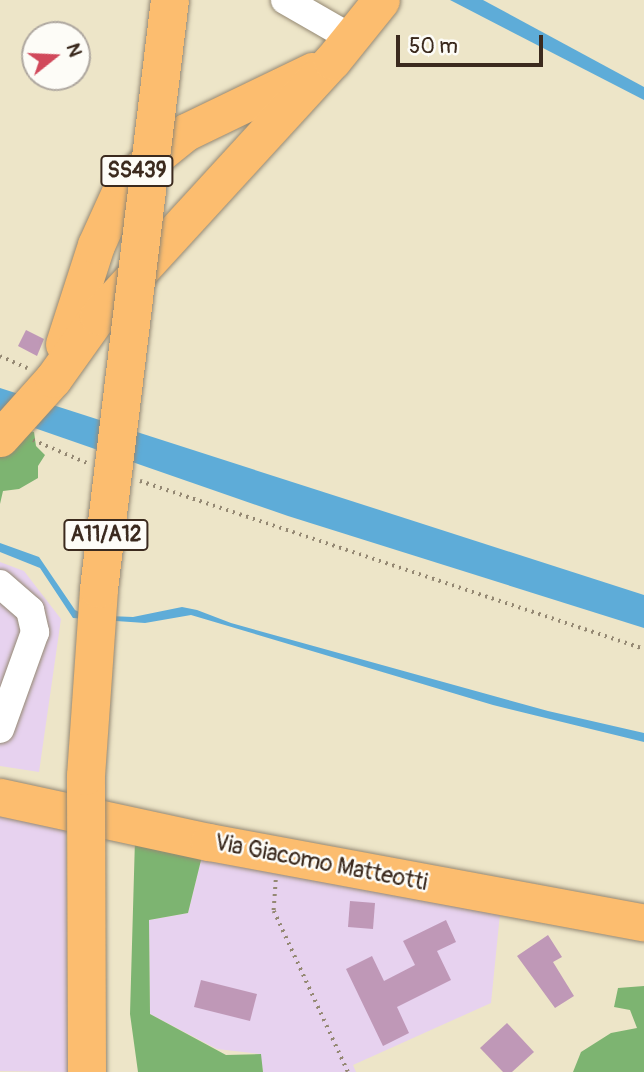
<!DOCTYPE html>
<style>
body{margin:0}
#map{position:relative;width:644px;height:1072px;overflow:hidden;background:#ede5c8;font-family:Pangolin,sans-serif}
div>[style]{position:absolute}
.built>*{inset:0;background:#e7d2ef}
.forest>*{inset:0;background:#7db471}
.water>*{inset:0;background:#5eacd8}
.building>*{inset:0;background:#bf98b7}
.path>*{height:3.5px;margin-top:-1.75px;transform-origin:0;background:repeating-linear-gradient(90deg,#948873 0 2px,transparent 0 7px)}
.roads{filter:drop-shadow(0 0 2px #948873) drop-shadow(0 0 2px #948873)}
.minor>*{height:28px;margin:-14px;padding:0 14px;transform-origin:14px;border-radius:14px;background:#fff}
.major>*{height:37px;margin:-18.5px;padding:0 18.5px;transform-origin:18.5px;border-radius:18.5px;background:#fcbd6f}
.bridges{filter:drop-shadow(0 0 2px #948873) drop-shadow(0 0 2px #948873)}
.highway-bridge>*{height:38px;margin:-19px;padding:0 19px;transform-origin:19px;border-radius:19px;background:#fcbd6f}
span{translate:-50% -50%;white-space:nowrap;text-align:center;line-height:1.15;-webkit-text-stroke:5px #fdfcf7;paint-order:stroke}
.shield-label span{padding:2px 5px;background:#fdfcf7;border:2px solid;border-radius:5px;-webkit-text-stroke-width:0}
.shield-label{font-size:21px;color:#3b2a1e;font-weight:700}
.street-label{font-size:23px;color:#3b2a1e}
.north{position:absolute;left:21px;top:21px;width:70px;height:70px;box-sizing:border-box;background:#fdfcf7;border:2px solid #afa8a0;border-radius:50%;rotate:72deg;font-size:19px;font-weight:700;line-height:28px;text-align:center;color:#3b2a1e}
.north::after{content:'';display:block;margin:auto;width:24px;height:32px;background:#d1495b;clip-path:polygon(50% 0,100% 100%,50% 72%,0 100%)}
.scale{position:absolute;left:396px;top:35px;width:147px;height:32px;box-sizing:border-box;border:4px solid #3b2a1e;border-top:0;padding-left:9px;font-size:21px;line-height:24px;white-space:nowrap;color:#3b2a1e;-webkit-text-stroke:5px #fdfcf7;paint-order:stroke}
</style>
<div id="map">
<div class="built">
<i style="clip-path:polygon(0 562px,24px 571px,61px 619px,39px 772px,0 766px)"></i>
<i style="clip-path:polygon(0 812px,66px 824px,68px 1072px,0 1071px)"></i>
<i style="clip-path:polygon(205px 844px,501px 904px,491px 1003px,353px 1065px,356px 1072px,263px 1072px,260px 1054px,217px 1049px,150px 1014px,149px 920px,188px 913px)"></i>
</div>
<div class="forest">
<i style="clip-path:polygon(26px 430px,34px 432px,36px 446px,45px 455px,38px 466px,38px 478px,19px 489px,3px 491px,0 504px,0 450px)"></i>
<i style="clip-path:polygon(135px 839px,205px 844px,188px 913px,149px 920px,150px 1014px,226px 1055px,261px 1054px,263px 1072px,138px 1072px,130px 1014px)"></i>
<i style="clip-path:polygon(644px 986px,644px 1072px,573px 1072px,581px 1052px,611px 1033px,637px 1028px,630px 1010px,614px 1007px,618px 988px)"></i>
</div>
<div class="water">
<i style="clip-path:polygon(450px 0,483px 0,644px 87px,644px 100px)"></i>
<i style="clip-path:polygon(0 388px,644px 595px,644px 628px,288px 516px,0 416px)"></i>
<i style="clip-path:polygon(0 543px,39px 557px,75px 610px,85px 615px,133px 617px,182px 607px,197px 610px,231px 623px,548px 711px,644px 733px,644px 742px,493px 705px,191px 615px,145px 623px,73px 618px,40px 568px,0 552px)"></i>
</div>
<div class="building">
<i style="clip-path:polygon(26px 330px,44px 339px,37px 356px,18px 346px)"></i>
<i style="clip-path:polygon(350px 901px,375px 903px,373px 929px,348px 927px)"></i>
<i style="clip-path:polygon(446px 920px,456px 942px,437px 951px,451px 980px,397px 1007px,409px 1033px,383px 1046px,346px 969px,372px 956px,384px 981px,415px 965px,403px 941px)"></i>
<i style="clip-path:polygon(548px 935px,562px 957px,553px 962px,574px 996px,555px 1008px,517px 956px)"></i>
<i style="clip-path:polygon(201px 980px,257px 994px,250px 1021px,194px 1007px)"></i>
<i style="clip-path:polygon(507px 1023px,534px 1052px,512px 1072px,503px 1072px,480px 1048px)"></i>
</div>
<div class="path">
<i style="left:0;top:356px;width:30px;rotate:24deg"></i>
<i style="left:33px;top:440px;width:59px;rotate:23.1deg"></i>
<i style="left:140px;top:481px;width:531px;rotate:18.43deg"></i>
<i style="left:276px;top:880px;width:31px;rotate:94deg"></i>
<i style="left:274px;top:911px;width:177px;rotate:65.3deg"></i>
</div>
<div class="roads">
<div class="minor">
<i style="left:285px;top:0;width:76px;rotate:29.9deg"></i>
<i style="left:0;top:584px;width:40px;rotate:41deg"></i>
<i style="left:30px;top:610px;width:23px;rotate:77deg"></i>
<i style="left:35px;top:632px;width:103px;rotate:109.8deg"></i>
</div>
<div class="major">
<i style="left:64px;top:344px;width:104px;rotate:-72.1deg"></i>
<i style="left:96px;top:245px;width:70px;rotate:-65.6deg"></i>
<i style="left:125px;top:181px;width:78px;rotate:-38.8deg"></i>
<i style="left:186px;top:132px;width:140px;rotate:-25.8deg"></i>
<i style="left:0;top:438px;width:79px;rotate:-48.1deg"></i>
<i style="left:53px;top:379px;width:77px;rotate:-54.5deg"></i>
<i style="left:98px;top:316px;width:346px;rotate:-47.5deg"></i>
<i style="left:332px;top:61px;width:78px;rotate:-51.2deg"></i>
<i style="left:0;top:797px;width:214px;rotate:12.2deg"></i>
<i style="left:209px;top:842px;width:442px;rotate:10.5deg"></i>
</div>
</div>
<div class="bridges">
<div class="highway-bridge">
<i style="left:87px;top:1072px;width:296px;rotate:-90.2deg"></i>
<i style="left:86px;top:776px;width:187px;rotate:-86deg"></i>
<i style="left:99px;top:589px;width:593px;rotate:-83.13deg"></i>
</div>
</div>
<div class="shield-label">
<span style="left:137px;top:171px">SS439</span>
<span style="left:106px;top:535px">A11/A12</span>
</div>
<div class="street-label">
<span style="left:321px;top:863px;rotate:11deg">Via Giacomo Matteotti</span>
</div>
<div class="north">N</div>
<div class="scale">50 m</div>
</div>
